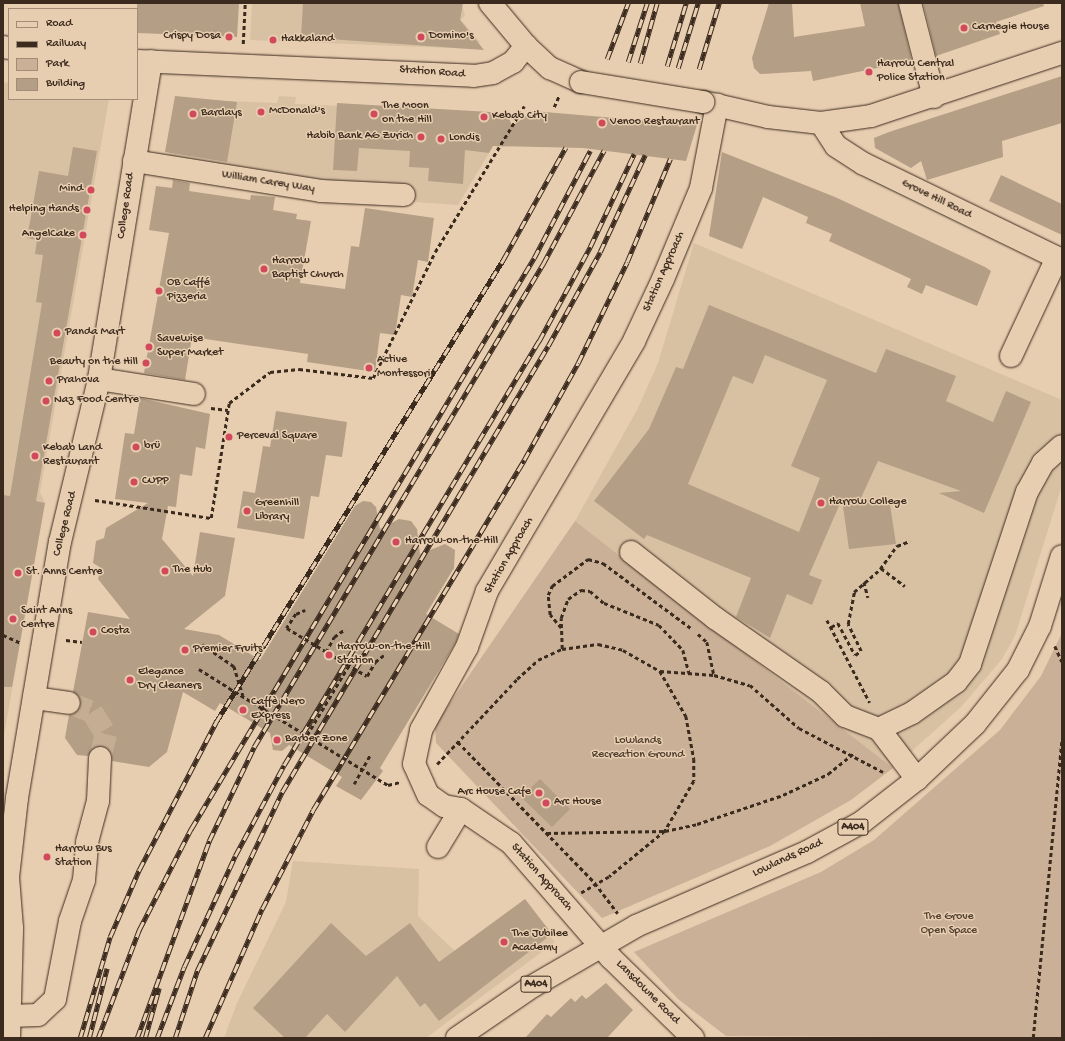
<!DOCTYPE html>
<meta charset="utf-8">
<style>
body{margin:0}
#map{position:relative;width:1065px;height:1041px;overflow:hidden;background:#e8ceb0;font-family:"Gochi Hand",sans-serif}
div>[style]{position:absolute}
.built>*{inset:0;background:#d8c0a3}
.green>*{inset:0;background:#c9b096}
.building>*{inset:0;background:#b49e85}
.minor-tunnel>*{height:22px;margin-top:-11px;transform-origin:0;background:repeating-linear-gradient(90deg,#c5ad93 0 22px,transparent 0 33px)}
.path>*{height:2.5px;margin-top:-1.25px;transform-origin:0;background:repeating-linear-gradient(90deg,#3b2a1e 0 4px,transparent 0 7px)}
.roads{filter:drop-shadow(0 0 1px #3b2a1e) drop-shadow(0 0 1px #3b2a1e)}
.minor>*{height:22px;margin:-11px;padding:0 11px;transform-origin:11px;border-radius:11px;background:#e8ceb0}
.major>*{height:22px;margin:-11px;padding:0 11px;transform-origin:11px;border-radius:11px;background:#e8ceb0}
.rail>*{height:4.5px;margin-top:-2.25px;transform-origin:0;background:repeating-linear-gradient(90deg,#e8ceb0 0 9px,#3b2a1e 0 18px);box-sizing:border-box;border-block:1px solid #3b2a1e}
.path-bridge>*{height:2.5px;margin-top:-1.25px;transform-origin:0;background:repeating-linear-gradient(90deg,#3b2a1e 0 4px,transparent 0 7px)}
.bridges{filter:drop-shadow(0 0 1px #3b2a1e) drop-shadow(0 0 1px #3b2a1e)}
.major-bridge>*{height:22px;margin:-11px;padding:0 11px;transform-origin:11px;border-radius:11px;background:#e8ceb0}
.dots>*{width:11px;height:11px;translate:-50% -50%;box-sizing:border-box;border:2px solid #e8ceb0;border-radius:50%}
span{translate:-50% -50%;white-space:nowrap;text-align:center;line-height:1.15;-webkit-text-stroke:3px #e8ceb0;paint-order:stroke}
.shield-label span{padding:1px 3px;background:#e8ceb0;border:1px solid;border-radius:3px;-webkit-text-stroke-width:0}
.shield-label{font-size:11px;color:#3b2a1e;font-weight:700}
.poi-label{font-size:12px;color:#3b2a1e}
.left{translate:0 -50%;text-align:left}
.right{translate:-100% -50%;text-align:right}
.street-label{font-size:12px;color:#3b2a1e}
.park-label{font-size:12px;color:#503e30}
.frame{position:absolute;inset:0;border:4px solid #3b2a1e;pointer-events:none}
.legend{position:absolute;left:8px;top:8px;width:130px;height:92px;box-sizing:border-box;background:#e8ceb0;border:1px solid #a38c76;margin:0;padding:5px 7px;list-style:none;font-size:12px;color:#3b2a1e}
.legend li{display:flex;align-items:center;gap:8px;height:20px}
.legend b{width:20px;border:1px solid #a38c76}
</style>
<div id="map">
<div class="built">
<i style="clip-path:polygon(252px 3px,461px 3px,465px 15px,461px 20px,480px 42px,475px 49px,250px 40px)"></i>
<i style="clip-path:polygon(3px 82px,9px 83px,9px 99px,109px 99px,40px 492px,45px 503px,3px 741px)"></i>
<i style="clip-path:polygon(279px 96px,296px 97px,295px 104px,506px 113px,510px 118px,458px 205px,327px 196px,168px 161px,179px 99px,277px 103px)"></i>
<i style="clip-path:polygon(694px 243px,1062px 400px,1062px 485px,1015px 636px,1002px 659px,961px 707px,893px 768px,575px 521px,638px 408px,658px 363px)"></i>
<i style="clip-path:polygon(293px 861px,419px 869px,418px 916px,458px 954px,525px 907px,555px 942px,426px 1038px,224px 1038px,237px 1003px,286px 902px)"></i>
</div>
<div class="green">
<i style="clip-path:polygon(575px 521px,893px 768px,851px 800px,770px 846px,602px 918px,436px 743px,435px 728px,439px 719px)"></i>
<i style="clip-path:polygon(1062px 633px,1062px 1038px,726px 1036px,678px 999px,634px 952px,821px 872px,874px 840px,1000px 730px,1041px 676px)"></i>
</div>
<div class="building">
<i style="clip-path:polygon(137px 3px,239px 3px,237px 37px,137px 33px)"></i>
<i style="clip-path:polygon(303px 3px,463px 3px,460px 20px,484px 50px,301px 37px)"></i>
<i style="clip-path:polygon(769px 3px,792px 3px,794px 37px,865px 26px,860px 3px,898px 3px,912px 61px,813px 81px,811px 71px,760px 74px,754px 68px,752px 58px)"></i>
<i style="clip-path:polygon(923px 3px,1043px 3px,1044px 6px,996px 22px,1000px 34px,936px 56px)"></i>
<i style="clip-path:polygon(1062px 76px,1062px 123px,1002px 141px,1003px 157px,927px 180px,921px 161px,911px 168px,875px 148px,874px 138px,889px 132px)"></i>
<i style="clip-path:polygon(175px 96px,237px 102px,227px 162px,165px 152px)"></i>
<i style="clip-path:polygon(337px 103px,507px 113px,512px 126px,533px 111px,697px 125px,686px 161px,583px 148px,493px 146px,489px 153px,465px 150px,463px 184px,428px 181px,429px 168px,409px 167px,410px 151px,359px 148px,357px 171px,333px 170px)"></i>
<i style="clip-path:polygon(73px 147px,97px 151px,36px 501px,45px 503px,12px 687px,3px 687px,3px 495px,10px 496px,42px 303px,36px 302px,43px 255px,35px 254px,37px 240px,27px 238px,39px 171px,68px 176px)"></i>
<i style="clip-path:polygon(722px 152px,835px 197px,985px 267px,991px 271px,977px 306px,926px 285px,922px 294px,907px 287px,911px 279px,829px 241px,832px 234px,806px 223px,808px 217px,763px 197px,742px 249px,709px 236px)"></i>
<i style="clip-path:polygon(1001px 175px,1062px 204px,1062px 235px,989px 201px)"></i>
<i style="clip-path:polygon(173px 180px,190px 183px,189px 191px,250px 200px,251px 195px,275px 197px,273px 210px,297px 214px,296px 219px,311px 221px,300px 283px,345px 289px,351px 246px,359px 247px,365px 208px,434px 218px,428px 262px,418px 260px,412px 297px,401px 295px,395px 335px,380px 333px,375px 372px,307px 362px,308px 354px,192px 337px,185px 380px,144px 373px,169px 233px,149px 230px,156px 186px,172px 188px)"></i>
<i style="clip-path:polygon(evenodd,709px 305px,876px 373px,886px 349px,956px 376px,946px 401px,993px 422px,1006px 391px,1031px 402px,984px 513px,939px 493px,961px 491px,878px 461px,860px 500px,889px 498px,896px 544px,849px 549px,842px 499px,809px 575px,822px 580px,812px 605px,787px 594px,770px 638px,736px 617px,751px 578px,647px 535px,644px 539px,594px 501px,649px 429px,676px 367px,683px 369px,709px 305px,765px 355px,827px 380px,791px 466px,820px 478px,799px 532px,688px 484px,733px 376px,753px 384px,765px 355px)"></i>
<i style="clip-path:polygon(140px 398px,210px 414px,205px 449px,196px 447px,192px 476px,180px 474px,176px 507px,168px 506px,162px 539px,193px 576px,200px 532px,235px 538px,225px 596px,184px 629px,219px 635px,260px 660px,355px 506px,363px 501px,371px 502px,376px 507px,380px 529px,399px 519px,411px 521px,417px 529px,420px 554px,445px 544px,455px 550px,454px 568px,426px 614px,459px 634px,456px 642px,380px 768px,383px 771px,361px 800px,336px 786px,342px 777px,289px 745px,282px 751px,273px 750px,270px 733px,220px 703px,215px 711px,183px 692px,167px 752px,149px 767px,112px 761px,111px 752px,101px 746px,94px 747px,88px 756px,77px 755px,65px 738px,69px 715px,81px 705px,80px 698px,73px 692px,88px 612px,130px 619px,98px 579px,101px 568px,93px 563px,96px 541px,104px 538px,106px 528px,148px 503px,115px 499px,125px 433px,134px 434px)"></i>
<i style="clip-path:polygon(276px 411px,347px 422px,342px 457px,326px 455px,319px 497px,311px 496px,304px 539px,237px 528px,243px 491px,255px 493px,263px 446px,270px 447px)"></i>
<i style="clip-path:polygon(540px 779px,570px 809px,552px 827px,521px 797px)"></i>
<i style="clip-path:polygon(525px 899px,552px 934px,439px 1021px,425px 1003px,420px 1007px,397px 976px,345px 1032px,327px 1014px,305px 1038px,285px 1038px,253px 1008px,331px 923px,366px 956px,410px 923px,439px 962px)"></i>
<i style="clip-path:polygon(606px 983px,633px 1010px,607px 1038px,525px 1038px,547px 1014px,551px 1017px,571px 998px,575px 1002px,582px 995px,586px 999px)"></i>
</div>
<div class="minor-tunnel">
<i style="left:69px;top:703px;width:25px;rotate:21deg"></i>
<i style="left:92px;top:712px;width:26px;rotate:58deg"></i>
<i style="left:106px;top:734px;width:25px;rotate:104deg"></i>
</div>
<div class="path">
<i style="left:243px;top:44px;width:41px;rotate:-87.2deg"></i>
<i style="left:554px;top:107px;width:12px;rotate:-66deg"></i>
<i style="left:211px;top:408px;width:17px;rotate:7deg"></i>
<i style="left:95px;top:500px;width:117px;rotate:8.8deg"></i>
<i style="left:211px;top:518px;width:116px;rotate:-81.1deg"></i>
<i style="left:229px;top:403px;width:51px;rotate:-37.1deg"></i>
<i style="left:270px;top:372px;width:29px;rotate:-6deg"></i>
<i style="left:299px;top:369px;width:75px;rotate:6.9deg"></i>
<i style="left:373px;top:378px;width:140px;rotate:-63.8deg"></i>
<i style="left:435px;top:252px;width:171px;rotate:-58.6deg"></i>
<i style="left:881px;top:568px;width:30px;rotate:37deg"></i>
<i style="left:864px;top:582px;width:16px;rotate:75deg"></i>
<i style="left:296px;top:614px;width:10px;rotate:-24deg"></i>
<i style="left:827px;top:620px;width:93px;rotate:62.6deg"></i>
<i style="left:831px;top:627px;width:8px;rotate:-30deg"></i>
<i style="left:838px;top:623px;width:36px;rotate:62deg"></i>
<i style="left:855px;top:655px;width:7px;rotate:-34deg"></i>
<i style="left:861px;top:651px;width:30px;rotate:-116deg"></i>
<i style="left:848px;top:624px;width:33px;rotate:-79deg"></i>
<i style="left:854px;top:592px;width:35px;rotate:-41deg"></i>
<i style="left:880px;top:569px;width:29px;rotate:-54deg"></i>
<i style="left:897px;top:546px;width:14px;rotate:-21deg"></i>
<i style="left:561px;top:628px;width:17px;rotate:-130deg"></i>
<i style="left:550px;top:615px;width:20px;rotate:-96deg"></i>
<i style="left:548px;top:595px;width:10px;rotate:-66deg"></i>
<i style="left:552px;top:586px;width:45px;rotate:-36.9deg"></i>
<i style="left:588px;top:559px;width:16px;rotate:15deg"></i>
<i style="left:603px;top:563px;width:109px;rotate:36.5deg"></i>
<i style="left:698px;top:634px;width:12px;rotate:42deg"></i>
<i style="left:707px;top:642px;width:34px;rotate:78deg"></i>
<i style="left:3px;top:635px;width:20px;rotate:24deg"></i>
<i style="left:66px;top:640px;width:16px;rotate:7deg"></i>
<i style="left:1055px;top:646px;width:17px;rotate:66deg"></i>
<i style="left:562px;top:649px;width:31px;rotate:-92deg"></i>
<i style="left:561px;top:618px;width:20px;rotate:-70deg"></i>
<i style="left:568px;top:599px;width:16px;rotate:-35deg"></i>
<i style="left:581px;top:590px;width:9px;rotate:6deg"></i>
<i style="left:590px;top:591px;width:18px;rotate:41deg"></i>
<i style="left:604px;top:603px;width:59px;rotate:21.8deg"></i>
<i style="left:659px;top:625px;width:35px;rotate:46deg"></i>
<i style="left:683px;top:650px;width:24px;rotate:75deg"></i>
<i style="left:326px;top:652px;width:17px;rotate:-62deg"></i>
<i style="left:334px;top:637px;width:14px;rotate:-36deg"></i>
<i style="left:199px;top:669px;width:36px;rotate:32deg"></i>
<i style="left:660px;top:671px;width:54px;rotate:4.2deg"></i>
<i style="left:714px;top:675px;width:37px;rotate:16deg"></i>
<i style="left:750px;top:685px;width:65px;rotate:41.3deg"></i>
<i style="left:799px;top:728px;width:95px;rotate:27.6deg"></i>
<i style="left:367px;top:676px;width:16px;rotate:-60deg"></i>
<i style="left:375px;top:662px;width:11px;rotate:-38deg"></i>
<i style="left:307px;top:735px;width:82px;rotate:-59deg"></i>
<i style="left:458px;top:742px;width:197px;rotate:45.8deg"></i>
<i style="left:595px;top:883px;width:38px;rotate:53deg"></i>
<i style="left:437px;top:764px;width:117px;rotate:-46.7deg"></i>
<i style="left:517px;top:679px;width:28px;rotate:-42deg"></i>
<i style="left:538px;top:660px;width:26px;rotate:-25deg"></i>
<i style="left:562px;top:649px;width:36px;rotate:-8deg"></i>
<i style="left:598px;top:644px;width:26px;rotate:13deg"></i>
<i style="left:623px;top:650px;width:43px;rotate:29.6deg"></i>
<i style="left:660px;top:671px;width:52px;rotate:60deg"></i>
<i style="left:686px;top:716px;width:44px;rotate:79.5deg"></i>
<i style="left:694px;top:759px;width:22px;rotate:90deg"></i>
<i style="left:694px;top:781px;width:58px;rotate:120.1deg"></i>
<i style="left:665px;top:831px;width:72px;rotate:140.6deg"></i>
<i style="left:609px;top:877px;width:32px;rotate:150deg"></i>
<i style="left:378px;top:779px;width:12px;rotate:31deg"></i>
<i style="left:388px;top:785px;width:12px;rotate:-14deg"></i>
<i style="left:354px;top:784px;width:33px;rotate:-61deg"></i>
<i style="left:547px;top:833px;width:118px;rotate:-1deg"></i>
<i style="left:665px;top:831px;width:33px;rotate:-12deg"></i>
<i style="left:697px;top:824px;width:91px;rotate:-18.6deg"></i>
<i style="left:783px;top:795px;width:50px;rotate:-25deg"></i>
<i style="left:828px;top:774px;width:32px;rotate:-39deg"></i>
<i style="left:1033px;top:1038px;width:300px;rotate:-84.5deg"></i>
</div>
<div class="roads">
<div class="minor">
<i style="left:490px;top:3px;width:56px;rotate:50.1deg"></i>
<i style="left:910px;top:3px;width:97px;rotate:75.7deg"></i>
<i style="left:821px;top:123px;width:27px;rotate:57deg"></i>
<i style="left:836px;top:146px;width:33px;rotate:33deg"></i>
<i style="left:864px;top:164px;width:220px;rotate:25.9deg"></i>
<i style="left:134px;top:161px;width:189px;rotate:9.1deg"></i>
<i style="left:321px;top:191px;width:83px;rotate:2.8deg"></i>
<i style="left:1011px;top:356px;width:108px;rotate:-64.9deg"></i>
<i style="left:99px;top:379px;width:96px;rotate:9deg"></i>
<i style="left:631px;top:552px;width:107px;rotate:38.2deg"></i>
<i style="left:715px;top:618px;width:129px;rotate:34.9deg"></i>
<i style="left:821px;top:692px;width:34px;rotate:45deg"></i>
<i style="left:845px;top:716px;width:36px;rotate:21deg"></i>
<i style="left:879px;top:729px;width:37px;rotate:-26deg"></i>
<i style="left:912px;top:713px;width:54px;rotate:-35.2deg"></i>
<i style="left:956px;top:682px;width:23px;rotate:-52deg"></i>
<i style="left:970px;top:664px;width:181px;rotate:-71.7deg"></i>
<i style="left:1027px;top:492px;width:33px;rotate:-61deg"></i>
<i style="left:1043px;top:463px;width:25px;rotate:-42deg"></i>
<i style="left:34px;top:698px;width:35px;rotate:8deg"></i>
<i style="left:879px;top:729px;width:63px;rotate:52.8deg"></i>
<i style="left:438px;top:847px;width:44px;rotate:-58.8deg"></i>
<i style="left:10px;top:1016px;width:28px;rotate:-2deg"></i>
<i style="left:38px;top:1015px;width:23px;rotate:-43deg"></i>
<i style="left:55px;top:999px;width:79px;rotate:-79.1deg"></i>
<i style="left:70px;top:921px;width:43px;rotate:-71.1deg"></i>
<i style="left:84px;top:880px;width:38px;rotate:-85deg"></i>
<i style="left:87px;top:842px;width:42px;rotate:-75deg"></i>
<i style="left:98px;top:801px;width:43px;rotate:-87.3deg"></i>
<i style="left:693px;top:1038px;width:115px;rotate:-135.7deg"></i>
<i style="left:611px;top:958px;width:152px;rotate:-131deg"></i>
<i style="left:511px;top:843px;width:60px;rotate:-145.8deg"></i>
<i style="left:461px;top:809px;width:17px;rotate:-170deg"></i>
<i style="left:444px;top:806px;width:19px;rotate:-145deg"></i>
<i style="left:428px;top:795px;width:34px;rotate:-114deg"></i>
<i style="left:414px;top:764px;width:35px;rotate:-78deg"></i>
<i style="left:421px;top:730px;width:95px;rotate:-61deg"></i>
<i style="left:467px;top:647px;width:59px;rotate:-70.3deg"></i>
<i style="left:487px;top:591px;width:290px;rotate:-59.5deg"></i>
<i style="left:634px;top:341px;width:68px;rotate:-64.9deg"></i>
<i style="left:663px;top:279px;width:99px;rotate:-67.3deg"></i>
<i style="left:701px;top:188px;width:85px;rotate:-79.1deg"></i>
</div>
<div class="major">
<i style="left:3px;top:47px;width:6px;rotate:9deg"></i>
<i style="left:137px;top:61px;width:337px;rotate:2.5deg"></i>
<i style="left:474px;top:76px;width:19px;rotate:-9deg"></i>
<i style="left:493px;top:73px;width:23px;rotate:-29deg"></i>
<i style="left:513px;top:62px;width:21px;rotate:-51deg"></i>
<i style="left:526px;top:46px;width:33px;rotate:43deg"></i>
<i style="left:550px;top:68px;width:34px;rotate:24deg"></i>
<i style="left:703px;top:102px;width:67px;rotate:13deg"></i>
<i style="left:768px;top:117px;width:53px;rotate:6.5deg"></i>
<i style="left:821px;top:123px;width:50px;rotate:-8deg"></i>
<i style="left:871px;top:116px;width:201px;rotate:-18.3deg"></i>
<i style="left:9px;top:1038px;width:110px;rotate:-88.4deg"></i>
<i style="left:12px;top:928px;width:51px;rotate:-94.5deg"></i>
<i style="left:8px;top:877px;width:80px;rotate:-83.5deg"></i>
<i style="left:17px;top:798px;width:260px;rotate:-80.5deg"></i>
<i style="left:60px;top:542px;width:168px;rotate:-76.5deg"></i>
<i style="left:99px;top:379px;width:322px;rotate:-80.7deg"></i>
<i style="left:457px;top:1038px;width:92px;rotate:-34.4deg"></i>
<i style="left:533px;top:986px;width:119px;rotate:-30.2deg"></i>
<i style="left:636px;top:926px;width:186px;rotate:-23.4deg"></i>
<i style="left:807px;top:852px;width:63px;rotate:-28.6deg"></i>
<i style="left:862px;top:822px;width:70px;rotate:-38deg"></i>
<i style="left:917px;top:779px;width:80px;rotate:-43.5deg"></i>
<i style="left:975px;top:724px;width:69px;rotate:-51.5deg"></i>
<i style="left:1018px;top:670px;width:49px;rotate:-63.4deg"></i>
<i style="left:1040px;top:626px;width:73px;rotate:-72.6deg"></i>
</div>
</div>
<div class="rail">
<i style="left:607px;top:59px;width:60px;rotate:-69.4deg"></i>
<i style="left:628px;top:62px;width:62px;rotate:-72.1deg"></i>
<i style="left:640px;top:63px;width:62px;rotate:-74.2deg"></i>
<i style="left:667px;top:66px;width:66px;rotate:-73.2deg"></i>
<i style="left:678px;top:68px;width:68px;rotate:-72.9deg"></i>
<i style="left:699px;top:69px;width:69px;rotate:-73.1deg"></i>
<i style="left:80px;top:1038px;width:105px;rotate:-73.5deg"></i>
<i style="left:110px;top:937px;width:73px;rotate:-66.6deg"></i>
<i style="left:139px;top:870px;width:167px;rotate:-62.5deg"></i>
<i style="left:216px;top:722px;width:544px;rotate:-58.15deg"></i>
<i style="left:503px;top:260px;width:129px;rotate:-60.9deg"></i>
<i style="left:89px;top:1038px;width:72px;rotate:-75.6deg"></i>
<i style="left:98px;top:1038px;width:116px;rotate:-69.2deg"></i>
<i style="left:139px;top:930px;width:114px;rotate:-62.8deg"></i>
<i style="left:191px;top:829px;width:666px;rotate:-59.01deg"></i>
<i style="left:534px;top:258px;width:121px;rotate:-62.4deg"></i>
<i style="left:137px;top:1038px;width:210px;rotate:-69.9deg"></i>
<i style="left:209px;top:841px;width:104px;rotate:-64.4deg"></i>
<i style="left:254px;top:747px;width:563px;rotate:-59.11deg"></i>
<i style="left:543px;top:264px;width:129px;rotate:-61.8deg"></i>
<i style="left:145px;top:1038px;width:52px;rotate:-74.4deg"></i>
<i style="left:157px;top:1038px;width:76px;rotate:-69.2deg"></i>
<i style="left:184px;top:967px;width:122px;rotate:-65.3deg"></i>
<i style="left:235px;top:856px;width:103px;rotate:-61.7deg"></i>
<i style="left:284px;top:765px;width:495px;rotate:-59deg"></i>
<i style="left:539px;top:341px;width:107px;rotate:-61.5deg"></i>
<i style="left:590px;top:247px;width:103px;rotate:-64.7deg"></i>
<i style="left:175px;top:1038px;width:71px;rotate:-71.8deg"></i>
<i style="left:197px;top:971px;width:198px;rotate:-64.6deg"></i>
<i style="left:282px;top:792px;width:519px;rotate:-59.19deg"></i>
<i style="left:548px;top:346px;width:107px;rotate:-61deg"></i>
<i style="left:600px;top:252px;width:107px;rotate:-65.1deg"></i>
<i style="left:205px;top:1038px;width:141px;rotate:-66.2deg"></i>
<i style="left:262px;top:909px;width:111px;rotate:-62.7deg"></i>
<i style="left:313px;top:810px;width:409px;rotate:-58.9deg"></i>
<i style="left:524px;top:460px;width:111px;rotate:-60.9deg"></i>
<i style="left:578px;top:363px;width:112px;rotate:-64.1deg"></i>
<i style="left:627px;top:262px;width:112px;rotate:-67.3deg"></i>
</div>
<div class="path-bridge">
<i style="left:296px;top:614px;width:17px;rotate:123deg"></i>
<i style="left:287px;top:628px;width:93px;rotate:31deg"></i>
<i style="left:202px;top:644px;width:39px;rotate:35deg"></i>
<i style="left:234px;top:666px;width:31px;rotate:73deg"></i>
<i style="left:229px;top:688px;width:175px;rotate:31.4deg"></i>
</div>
<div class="bridges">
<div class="major-bridge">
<i style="left:581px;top:82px;width:124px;rotate:9.3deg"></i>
</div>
</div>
<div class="dots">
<i style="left:964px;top:28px;background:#d1495b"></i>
<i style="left:229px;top:37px;background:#d1495b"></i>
<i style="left:421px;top:37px;background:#d1495b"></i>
<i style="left:273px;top:40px;background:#d1495b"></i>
<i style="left:869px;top:72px;background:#d1495b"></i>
<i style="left:261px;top:112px;background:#d1495b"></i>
<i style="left:193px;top:114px;background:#d1495b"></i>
<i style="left:374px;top:114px;background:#d1495b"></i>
<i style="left:484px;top:117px;background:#d1495b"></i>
<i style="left:602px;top:123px;background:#d1495b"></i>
<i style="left:421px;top:137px;background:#d1495b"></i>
<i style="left:441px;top:139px;background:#d1495b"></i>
<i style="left:91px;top:190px;background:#d1495b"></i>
<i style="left:87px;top:210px;background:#d1495b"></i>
<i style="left:83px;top:235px;background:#d1495b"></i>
<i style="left:264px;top:269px;background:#d1495b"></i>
<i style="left:159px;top:291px;background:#d1495b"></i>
<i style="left:57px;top:333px;background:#d1495b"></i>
<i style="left:149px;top:347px;background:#d1495b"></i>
<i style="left:146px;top:363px;background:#d1495b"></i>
<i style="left:369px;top:368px;background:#d1495b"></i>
<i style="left:49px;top:381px;background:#d1495b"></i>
<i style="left:46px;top:401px;background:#d1495b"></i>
<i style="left:229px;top:437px;background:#d1495b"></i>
<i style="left:136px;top:447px;background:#d1495b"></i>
<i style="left:35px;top:456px;background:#d1495b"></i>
<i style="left:134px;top:482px;background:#d1495b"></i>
<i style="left:821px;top:503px;background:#d1495b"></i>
<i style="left:247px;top:511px;background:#d1495b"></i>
<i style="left:396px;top:542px;background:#d1495b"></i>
<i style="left:165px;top:571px;background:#d1495b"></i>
<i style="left:18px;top:573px;background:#d1495b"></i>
<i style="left:13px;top:619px;background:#d1495b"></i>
<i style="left:93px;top:632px;background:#d1495b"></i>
<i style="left:185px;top:650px;background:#d1495b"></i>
<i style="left:329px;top:655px;background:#d1495b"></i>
<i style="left:130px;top:680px;background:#d1495b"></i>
<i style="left:243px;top:710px;background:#d1495b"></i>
<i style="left:277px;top:740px;background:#d1495b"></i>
<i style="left:539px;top:793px;background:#d1495b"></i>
<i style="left:546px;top:803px;background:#d1495b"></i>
<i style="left:47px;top:857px;background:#d1495b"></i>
<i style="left:504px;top:942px;background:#d1495b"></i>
</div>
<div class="shield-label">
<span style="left:853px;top:827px">A404</span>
<span style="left:536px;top:984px">A404</span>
</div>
<div class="poi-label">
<span class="left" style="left:972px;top:28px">Carnegie House</span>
<span class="right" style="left:221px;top:37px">Crispy Dosa</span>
<span class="left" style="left:429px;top:37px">Domino's</span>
<span class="left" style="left:281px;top:40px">Hakkaland</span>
<span class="left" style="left:877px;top:72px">Harrow Central<br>Police Station</span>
<span class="left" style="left:382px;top:114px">The Moon<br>on the Hill</span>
<span class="left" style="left:269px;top:112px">McDonald's</span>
<span class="left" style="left:201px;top:114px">Barclays</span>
<span class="left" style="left:492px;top:117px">Kebab City</span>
<span class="left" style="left:610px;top:123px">Venoo Restaurant</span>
<span class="right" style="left:413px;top:137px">Habib Bank AG Zurich</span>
<span class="left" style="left:449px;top:139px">Londis</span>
<span class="right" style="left:83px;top:190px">Mind</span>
<span class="right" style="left:79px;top:210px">Helping Hands</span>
<span class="right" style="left:75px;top:235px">AngelCake</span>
<span class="left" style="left:272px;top:269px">Harrow<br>Baptist Church</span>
<span class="left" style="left:167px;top:291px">OB Caffé<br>Pizzeria</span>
<span class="left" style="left:65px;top:333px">Panda Mart</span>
<span class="left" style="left:157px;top:347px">Savewise<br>Super Market</span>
<span class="left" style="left:377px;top:368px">Active<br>Montessori</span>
<span class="right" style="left:138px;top:363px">Beauty on the Hill</span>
<span class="left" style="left:57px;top:381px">Prahova</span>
<span class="left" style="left:54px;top:401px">Naz Food Centre</span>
<span class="left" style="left:237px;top:437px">Perceval Square</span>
<span class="left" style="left:144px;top:447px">brü</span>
<span class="left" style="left:43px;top:456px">Kebab Land<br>Restaurant</span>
<span class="left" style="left:142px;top:482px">CUPP</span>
<span class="left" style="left:829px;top:503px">Harrow College</span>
<span class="left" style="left:255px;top:511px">Greenhill<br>Library</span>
<span class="left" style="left:405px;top:542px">Harrow-on-the-Hill</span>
<span class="left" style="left:173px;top:571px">The Hub</span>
<span class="left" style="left:26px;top:573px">St. Anns Centre</span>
<span class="left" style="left:21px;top:619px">Saint Anns<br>Centre</span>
<span class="left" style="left:101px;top:632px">Costa</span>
<span class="left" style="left:337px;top:655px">Harrow-on-the-Hill<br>Station</span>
<span class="left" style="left:193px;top:650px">Premier Fruits</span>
<span class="left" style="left:138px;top:680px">Elegance<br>Dry Cleaners</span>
<span class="left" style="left:251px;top:710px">Caffè Nero<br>Express</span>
<span class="left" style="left:285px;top:740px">Barber Zone</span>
<span class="right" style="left:531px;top:793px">Arc House Cafe</span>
<span class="left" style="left:554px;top:803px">Arc House</span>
<span class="left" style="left:55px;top:857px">Harrow Bus<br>Station</span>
<span class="left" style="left:512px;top:942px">The Jubilee<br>Academy</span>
</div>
<div class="street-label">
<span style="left:432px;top:73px;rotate:4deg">Station Road</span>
<span style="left:268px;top:183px;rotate:9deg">William Carey Way</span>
<span style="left:936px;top:200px;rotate:26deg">Grove Hill Road</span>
<span style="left:127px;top:206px;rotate:-82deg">College Road</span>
<span style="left:665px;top:272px;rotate:-66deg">Station Approach</span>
<span style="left:66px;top:524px;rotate:-76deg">College Road</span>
<span style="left:510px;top:556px;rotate:-60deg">Station Approach</span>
<span style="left:788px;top:859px;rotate:-25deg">Lowlands Road</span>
<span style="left:541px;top:878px;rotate:48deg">Station Approach</span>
<span style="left:647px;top:993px;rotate:45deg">Lansdowne Road</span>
</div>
<div class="park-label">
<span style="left:638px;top:749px">Lowlands<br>Recreation Ground</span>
<span style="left:949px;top:925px">The Grove<br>Open Space</span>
</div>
<div class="frame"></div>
<ul class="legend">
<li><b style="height:5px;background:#e8ceb0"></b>Road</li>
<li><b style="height:5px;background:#3b2a1e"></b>Railway</li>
<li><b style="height:11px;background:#c9b096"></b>Park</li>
<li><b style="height:11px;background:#b49e85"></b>Building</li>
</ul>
</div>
